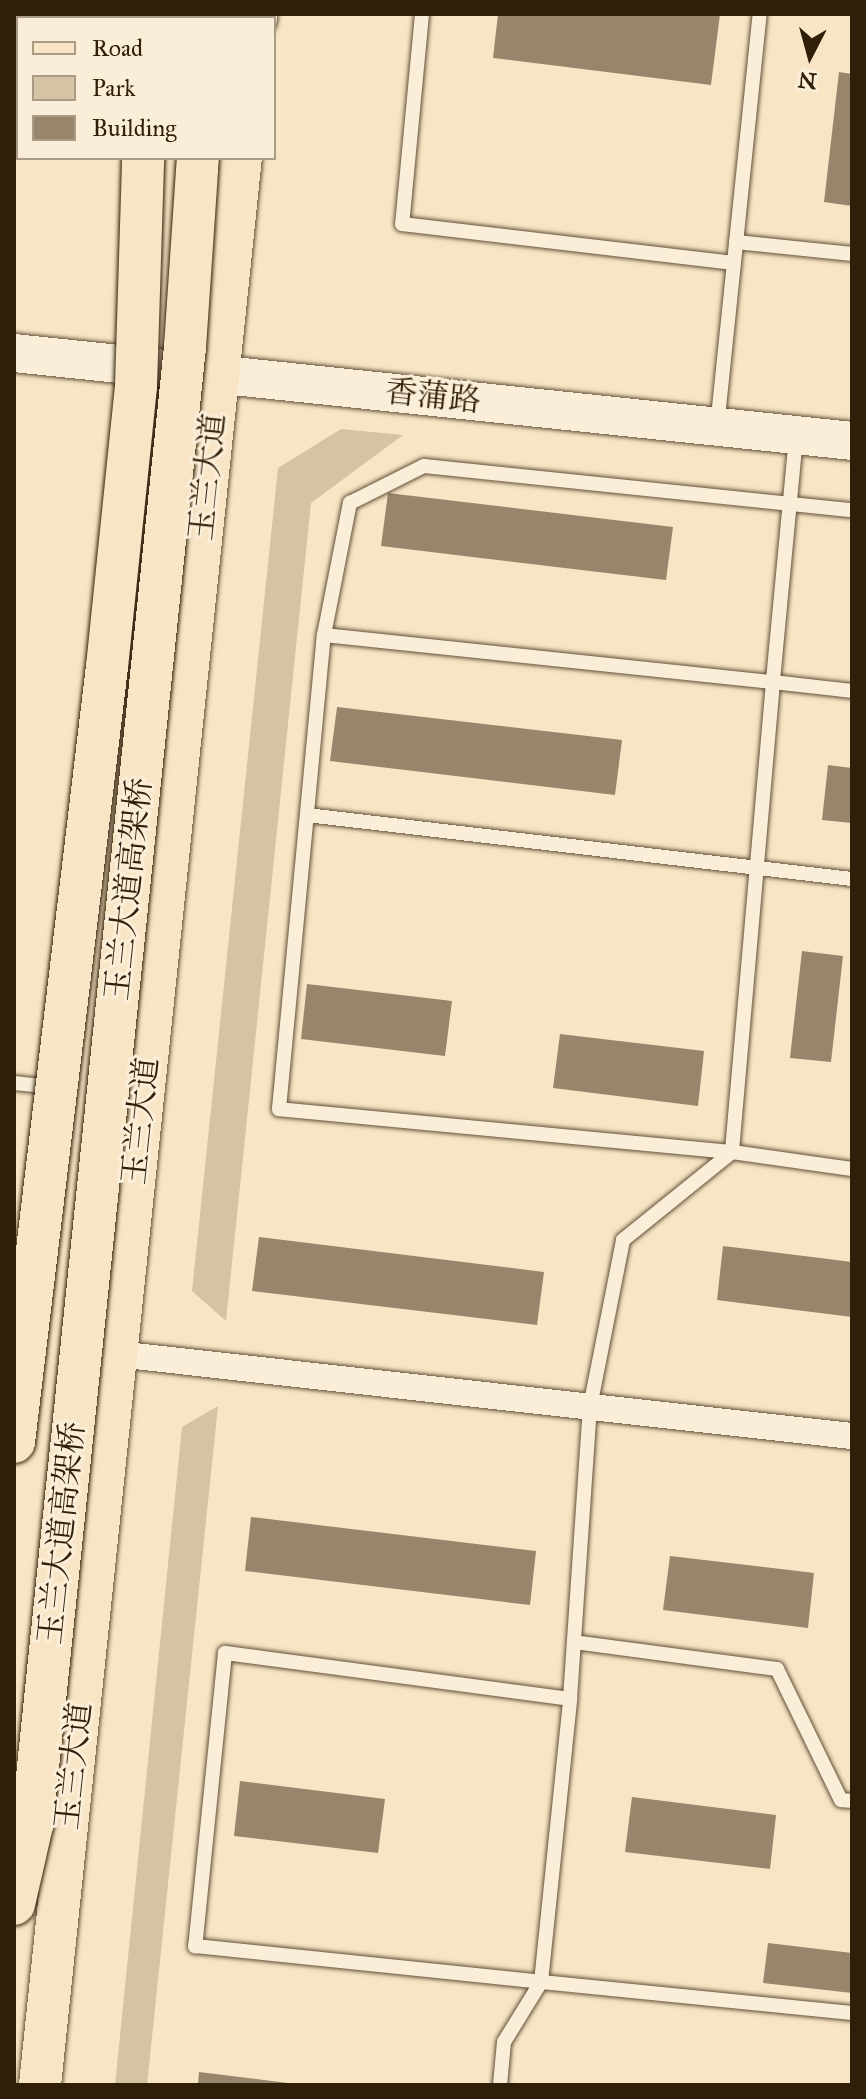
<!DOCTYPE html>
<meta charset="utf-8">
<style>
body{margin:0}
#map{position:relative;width:866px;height:2099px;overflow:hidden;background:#f7e5c5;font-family:"IM FELL Great Primer","Noto Serif SC",serif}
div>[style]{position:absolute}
.green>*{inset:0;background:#d5c3a5}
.building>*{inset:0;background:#97866b}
.roads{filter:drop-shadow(0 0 2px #615038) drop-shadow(0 0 2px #615038)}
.lane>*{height:14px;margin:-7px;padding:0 7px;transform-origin:7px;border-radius:7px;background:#faeed9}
.street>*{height:26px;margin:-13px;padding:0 13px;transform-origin:13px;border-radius:13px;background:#faeed9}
.secondary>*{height:38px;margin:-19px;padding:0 19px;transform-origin:19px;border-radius:19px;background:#faeed9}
.primary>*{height:42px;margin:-21px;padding:0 21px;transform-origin:21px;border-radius:21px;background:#f7e5c5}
.bridges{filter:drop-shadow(0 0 2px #2f1f09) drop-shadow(0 0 2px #2f1f09)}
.primary-bridge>*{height:42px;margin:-21px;padding:0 21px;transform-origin:21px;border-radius:21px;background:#f7e5c5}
span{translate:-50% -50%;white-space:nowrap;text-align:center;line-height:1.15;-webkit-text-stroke:6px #faeed9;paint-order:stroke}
.street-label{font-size:32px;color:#2f1f09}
.frame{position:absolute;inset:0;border:16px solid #2f1f09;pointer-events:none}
.legend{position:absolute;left:16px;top:16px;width:260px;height:144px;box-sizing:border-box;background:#faeed9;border:2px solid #a99b86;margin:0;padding:10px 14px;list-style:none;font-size:24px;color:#2f1f09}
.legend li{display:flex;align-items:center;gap:16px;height:40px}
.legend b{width:40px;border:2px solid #a99b86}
.north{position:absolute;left:770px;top:16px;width:80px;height:80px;-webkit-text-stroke:6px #faeed9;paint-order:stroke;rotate:186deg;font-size:22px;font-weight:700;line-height:32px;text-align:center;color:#2f1f09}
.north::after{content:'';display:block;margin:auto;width:28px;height:36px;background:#2f1f09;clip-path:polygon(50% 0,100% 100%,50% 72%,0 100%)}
</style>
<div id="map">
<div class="green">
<i style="clip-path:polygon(341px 429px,403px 435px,311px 503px,226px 1321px,192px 1291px,278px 468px)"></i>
<i style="clip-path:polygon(218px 1406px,147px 2085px,115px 2085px,182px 1427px)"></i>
</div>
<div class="building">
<i style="clip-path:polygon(498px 14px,720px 14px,711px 85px,493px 58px)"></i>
<i style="clip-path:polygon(839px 72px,852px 74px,852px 206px,824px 202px)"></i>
<i style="clip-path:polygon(388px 493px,673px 527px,666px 580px,381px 546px)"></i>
<i style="clip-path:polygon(337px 707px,622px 740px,615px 795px,330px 761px)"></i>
<i style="clip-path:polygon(828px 765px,852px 768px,852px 823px,822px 820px)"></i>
<i style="clip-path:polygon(802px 951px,843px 956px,831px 1062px,790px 1058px)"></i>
<i style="clip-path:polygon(307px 984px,452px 1001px,445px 1056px,301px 1039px)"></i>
<i style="clip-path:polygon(560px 1034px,704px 1051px,698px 1106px,553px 1088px)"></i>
<i style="clip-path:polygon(259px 1237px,544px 1272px,537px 1325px,252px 1291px)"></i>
<i style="clip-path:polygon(723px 1246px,852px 1262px,852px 1317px,717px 1300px)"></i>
<i style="clip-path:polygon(251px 1517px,536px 1551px,530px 1605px,245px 1571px)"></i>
<i style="clip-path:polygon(670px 1556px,814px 1573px,808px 1628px,663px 1610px)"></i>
<i style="clip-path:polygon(240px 1781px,385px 1799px,378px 1853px,234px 1836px)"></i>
<i style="clip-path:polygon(632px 1797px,776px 1815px,770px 1869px,625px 1852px)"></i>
<i style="clip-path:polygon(768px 1943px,852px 1953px,852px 1993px,763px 1983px)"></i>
<i style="clip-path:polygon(199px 2072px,288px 2083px,288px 2085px,198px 2085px)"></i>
</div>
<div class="roads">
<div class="lane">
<i style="left:422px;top:14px;width:211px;rotate:95.4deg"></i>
<i style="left:402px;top:224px;width:334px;rotate:6.7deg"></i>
<i style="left:736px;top:242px;width:117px;rotate:5.9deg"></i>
<i style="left:717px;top:427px;width:415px;rotate:-84.1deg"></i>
<i style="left:796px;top:437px;width:246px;rotate:95.4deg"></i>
<i style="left:773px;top:682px;width:472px;rotate:95deg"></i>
<i style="left:732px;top:1152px;width:455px;rotate:-174.6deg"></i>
<i style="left:279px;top:1109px;width:476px;rotate:-84.6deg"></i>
<i style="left:324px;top:635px;width:451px;rotate:6deg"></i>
<i style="left:773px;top:682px;width:80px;rotate:6.5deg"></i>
<i style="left:324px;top:635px;width:135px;rotate:-78.9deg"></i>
<i style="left:350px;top:503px;width:83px;rotate:-26.6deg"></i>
<i style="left:424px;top:466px;width:430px;rotate:5.9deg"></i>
<i style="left:307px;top:815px;width:549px;rotate:6.7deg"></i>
<i style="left:14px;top:1083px;width:28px;rotate:6deg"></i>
<i style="left:574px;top:1642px;width:205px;rotate:7.6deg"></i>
<i style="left:777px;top:1669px;width:146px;rotate:64deg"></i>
<i style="left:841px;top:1800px;width:11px;rotate:5deg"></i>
<i style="left:570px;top:1699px;width:293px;rotate:-86.1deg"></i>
<i style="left:590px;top:1407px;width:170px;rotate:-78.8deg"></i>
<i style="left:623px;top:1240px;width:140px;rotate:-38.9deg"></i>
<i style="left:732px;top:1152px;width:121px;rotate:8.1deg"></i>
<i style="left:500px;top:2085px;width:43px;rotate:-84.7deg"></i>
<i style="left:504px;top:2042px;width:70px;rotate:-58.3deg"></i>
<i style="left:541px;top:1982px;width:284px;rotate:-84.1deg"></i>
<i style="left:570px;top:1699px;width:348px;rotate:-172.4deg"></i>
<i style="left:225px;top:1653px;width:295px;rotate:95.8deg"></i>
<i style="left:195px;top:1946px;width:348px;rotate:5.9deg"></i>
<i style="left:541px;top:1982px;width:313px;rotate:5.7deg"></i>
</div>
<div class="street">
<i style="left:117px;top:1354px;width:740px;rotate:6.37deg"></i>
</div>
<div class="secondary">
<i style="left:14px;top:353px;width:843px;rotate:5.99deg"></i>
</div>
<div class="primary">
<i style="left:159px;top:18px;width:4px;rotate:-90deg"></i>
<i style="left:208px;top:18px;width:4px;rotate:-90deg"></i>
<i style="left:256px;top:18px;width:4px;rotate:-90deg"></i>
<i style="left:40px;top:2085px;width:1937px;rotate:-84.05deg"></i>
</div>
</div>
<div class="bridges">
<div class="primary-bridge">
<i style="left:14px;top:1442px;width:781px;rotate:-83.16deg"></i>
<i style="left:107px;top:667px;width:282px;rotate:-84.1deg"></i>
<i style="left:136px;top:386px;width:228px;rotate:-88.2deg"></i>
<i style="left:14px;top:1904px;width:81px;rotate:-77.2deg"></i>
<i style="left:32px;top:1825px;width:1486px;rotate:-84.09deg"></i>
<i style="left:185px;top:347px;width:189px;rotate:-86.1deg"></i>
</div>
</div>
<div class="street-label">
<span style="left:433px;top:397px;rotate:6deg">香蒲路</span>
<span style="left:208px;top:477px;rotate:-84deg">玉兰大道</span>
<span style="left:129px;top:889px;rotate:-84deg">玉兰大道高架桥</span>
<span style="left:141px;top:1121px;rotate:-84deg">玉兰大道</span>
<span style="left:62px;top:1533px;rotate:-84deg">玉兰大道高架桥</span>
<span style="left:74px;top:1766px;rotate:-84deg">玉兰大道</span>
</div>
<div class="frame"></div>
<ul class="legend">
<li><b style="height:10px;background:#f7e5c5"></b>Road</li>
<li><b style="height:22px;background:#d5c3a5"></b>Park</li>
<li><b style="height:22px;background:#97866b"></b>Building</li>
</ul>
<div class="north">N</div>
</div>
